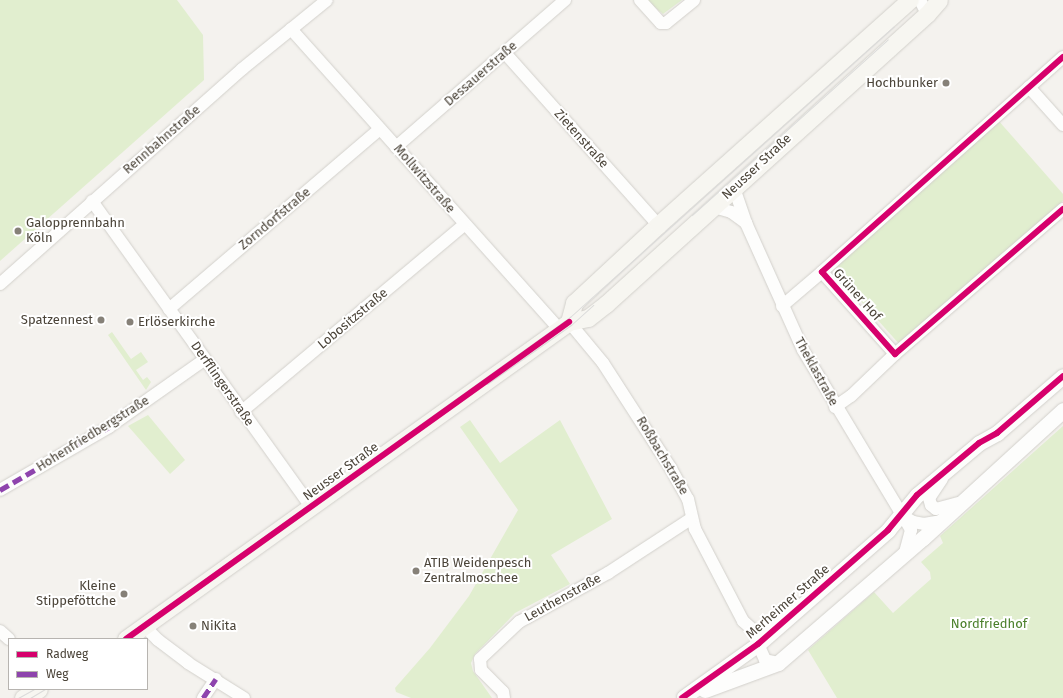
<!DOCTYPE html>
<meta charset="utf-8">
<style>
body{margin:0}
#map{position:relative;width:1063px;height:698px;overflow:hidden;background:#f4f2ee;font-family:"Fira Sans",sans-serif}
div>[style]{position:absolute}
.green>*{inset:0;background:#e1eecf}
.roads{filter:drop-shadow(0 0 1px #d2d0cb) drop-shadow(0 0 1px #d2d0cb)}
.minor>*{height:12px;margin:-6px;padding:0 6px;transform-origin:6px;border-radius:6px;background:#fdfdfc}
.tertiary>*{height:15px;margin:-7.5px;padding:0 7.5px;transform-origin:7.5px;border-radius:7.5px;background:#fdfdfc}
.secondary>*{height:17px;margin:-8.5px;padding:0 8.5px;transform-origin:8.5px;border-radius:8.5px;background:#f7f6f1}
.tram>*{height:1px;margin:-0.5px;padding:0 0.5px;transform-origin:0.5px;border-radius:0.5px;background:#dbdbda}
.quiet>*{height:5px;margin-top:-2.5px;transform-origin:0;background:repeating-linear-gradient(90deg,#8e44ad 0 10px,transparent 0 15px)}
.cycleway>*{height:6px;margin:-3px;padding:0 3px;transform-origin:3px;border-radius:3px;background:#d6006c}
.dots>*{width:11px;height:11px;translate:-50% -50%;box-sizing:border-box;border:2px solid #fff;border-radius:50%}
span{translate:-50% -50%;white-space:nowrap;text-align:center;line-height:1.15;-webkit-text-stroke:4px #fff;paint-order:stroke}
.street-label{font-size:13px;color:#4b4439}
.poi-label{font-size:13px;color:#4b4439}
.right{translate:-100% -50%;text-align:right}
.left{translate:0 -50%;text-align:left}
.park-label{font-size:13px;color:#4a7f2a}
.legend{position:absolute;left:8px;top:638px;width:140px;height:52px;box-sizing:border-box;background:#fff;border:1px solid #b7b4b0;margin:0;padding:5px 7px;list-style:none;font-size:12px;color:#4b4439}
.legend li{display:flex;align-items:center;gap:8px;height:20px}
.legend b{width:20px;border:1px solid #b7b4b0}
</style>
<div id="map">
<div class="green">
<i style="clip-path:polygon(0 0,177px 0,203px 35px,204px 80px,0 261px)"></i>
<i style="clip-path:polygon(646px 0,682px 0,663px 14px)"></i>
<i style="clip-path:polygon(997px 119px,1063px 194px,1063px 201px,901px 346px,833px 270px)"></i>
<i style="clip-path:polygon(112px 332px,131px 359px,141px 352px,148px 362px,136px 370px,143px 380px,147px 377px,151px 382px,146px 390px,108px 335px)"></i>
<i style="clip-path:polygon(148px 415px,185px 460px,170px 474px,128px 426px)"></i>
<i style="clip-path:polygon(470px 420px,500px 463px,560px 420px,612px 519px,551px 555px,570px 584px,515px 613px,475px 654px,471px 663px,473px 671px,492px 698px,411px 698px,396px 692px,395px 688px,430px 648px,469px 596px,518px 510px,460px 427px)"></i>
<i style="clip-path:polygon(1063px 426px,1063px 698px,837px 698px,808px 650px,874px 592px,893px 613px,914px 594px,931px 579px,930px 572px,921px 562px,943px 543px,940px 536px)"></i>
</div>
<div class="roads">
<div class="minor">
<i style="left:640px;top:0;width:31px;rotate:48deg"></i>
<i style="left:661px;top:23px;width:5px"></i>
<i style="left:666px;top:23px;width:36px;rotate:-39deg"></i>
<i style="left:920px;top:0;width:16px;rotate:63deg"></i>
<i style="left:291px;top:29px;width:402px;rotate:48.2deg"></i>
<i style="left:505px;top:53px;width:230px;rotate:48.3deg"></i>
<i style="left:1063px;top:57px;width:323px;rotate:138.3deg"></i>
<i style="left:822px;top:272px;width:110px;rotate:48.3deg"></i>
<i style="left:895px;top:354px;width:222px;rotate:-40.8deg"></i>
<i style="left:1029px;top:87px;width:51px;rotate:48.2deg"></i>
<i style="left:396px;top:147px;width:224px;rotate:-41deg"></i>
<i style="left:734px;top:188px;width:37px;rotate:71deg"></i>
<i style="left:746px;top:223px;width:139px;rotate:65.8deg"></i>
<i style="left:803px;top:350px;width:210px;rotate:59deg"></i>
<i style="left:911px;top:530px;width:24px;rotate:105deg"></i>
<i style="left:92px;top:201px;width:376px;rotate:54.4deg"></i>
<i style="left:714px;top:207px;width:18px;rotate:16deg"></i>
<i style="left:731px;top:212px;width:19px;rotate:36deg"></i>
<i style="left:0;top:284px;width:324px;rotate:-41.6deg"></i>
<i style="left:242px;top:69px;width:109px;rotate:-39.1deg"></i>
<i style="left:782px;top:306px;width:52px;rotate:-40.4deg"></i>
<i style="left:169px;top:309px;width:277px;rotate:-40.5deg"></i>
<i style="left:569px;top:322px;width:53px;rotate:50.3deg"></i>
<i style="left:603px;top:363px;width:124px;rotate:57.2deg"></i>
<i style="left:670px;top:467px;width:37px;rotate:61deg"></i>
<i style="left:688px;top:499px;width:31px;rotate:77deg"></i>
<i style="left:695px;top:529px;width:104px;rotate:62.4deg"></i>
<i style="left:743px;top:621px;width:27px;rotate:42deg"></i>
<i style="left:835px;top:407px;width:19px;rotate:-35deg"></i>
<i style="left:851px;top:396px;width:61px;rotate:-43.7deg"></i>
<i style="left:241px;top:412px;width:291px;rotate:-40deg"></i>
<i style="left:942px;top:479px;width:23px;rotate:124deg"></i>
<i style="left:929px;top:498px;width:7px;rotate:74deg"></i>
<i style="left:931px;top:505px;width:6px;rotate:39deg"></i>
<i style="left:936px;top:509px;width:23px;rotate:-15deg"></i>
<i style="left:0;top:490px;width:126px;rotate:-30deg"></i>
<i style="left:109px;top:427px;width:116px;rotate:-35.2deg"></i>
<i style="left:901px;top:515px;width:14px;rotate:30deg"></i>
<i style="left:913px;top:522px;width:11px;rotate:10deg"></i>
<i style="left:924px;top:524px;width:17px;rotate:-10deg"></i>
<i style="left:145px;top:627px;width:18px;rotate:45deg"></i>
<i style="left:158px;top:640px;width:38px;rotate:37deg"></i>
<i style="left:188px;top:663px;width:66px;rotate:32deg"></i>
<i style="left:0;top:631px;width:12px;rotate:42deg"></i>
<i style="left:758px;top:644px;width:17px;rotate:66deg"></i>
<i style="left:765px;top:660px;width:13px;rotate:13deg"></i>
<i style="left:203px;top:698px;width:23px;rotate:-56deg"></i>
<i style="left:504px;top:698px;width:6px;rotate:-99deg"></i>
<i style="left:503px;top:692px;width:31px;rotate:-135deg"></i>
<i style="left:481px;top:670px;width:11px;rotate:-95deg"></i>
<i style="left:480px;top:659px;width:54px;rotate:-43.5deg"></i>
<i style="left:519px;top:622px;width:102px;rotate:-28.8deg"></i>
<i style="left:608px;top:573px;width:100px;rotate:-33.2deg"></i>
</div>
<div class="tertiary">
<i style="left:705px;top:690px;width:78px;rotate:-20.3deg"></i>
<i style="left:778px;top:663px;width:191px;rotate:-40.8deg"></i>
<i style="left:923px;top:538px;width:190px;rotate:-42.4deg"></i>
<i style="left:684px;top:697px;width:91px;rotate:-35.6deg"></i>
<i style="left:758px;top:644px;width:173px;rotate:-41.2deg"></i>
<i style="left:888px;top:530px;width:45px;rotate:-50.4deg"></i>
<i style="left:917px;top:495px;width:81px;rotate:-40deg"></i>
<i style="left:979px;top:443px;width:21px;rotate:-29deg"></i>
<i style="left:997px;top:433px;width:87px;rotate:-40.8deg"></i>
</div>
<div class="secondary">
<i style="left:569px;top:322px;width:20px;rotate:-75deg"></i>
<i style="left:574px;top:303px;width:115px;rotate:-42.9deg"></i>
<i style="left:658px;top:225px;width:338px;rotate:-41.8deg"></i>
<i style="left:126px;top:639px;width:545px;rotate:-35.59deg"></i>
<i style="left:569px;top:322px;width:19px;rotate:-12deg"></i>
<i style="left:588px;top:318px;width:23px;rotate:-38deg"></i>
<i style="left:606px;top:304px;width:433px;rotate:-42.1deg"></i>
<i style="left:927px;top:14px;width:18px;rotate:-49deg"></i>
<i style="left:23px;top:698px;width:18px;rotate:-29deg"></i>
</div>
</div>
<div class="tram">
<i style="left:692px;top:215px;width:263px;rotate:-41.9deg"></i>
<i style="left:487px;top:384px;width:103px;rotate:-35.1deg"></i>
<i style="left:571px;top:325px;width:30px;rotate:-42deg"></i>
<i style="left:121px;top:639px;width:553px;rotate:-35.65deg"></i>
<i style="left:570px;top:317px;width:435px;rotate:-41.9deg"></i>
<i style="left:18px;top:698px;width:18px;rotate:-29deg"></i>
<i style="left:30px;top:698px;width:17px;rotate:-31deg"></i>
</div>
<div class="quiet">
<i style="left:0;top:490px;width:126px;rotate:-30deg"></i>
<i style="left:203px;top:698px;width:23px;rotate:-56deg"></i>
</div>
<div class="cycleway">
<i style="left:1063px;top:57px;width:323px;rotate:138.3deg"></i>
<i style="left:822px;top:272px;width:110px;rotate:48.3deg"></i>
<i style="left:895px;top:354px;width:222px;rotate:-40.8deg"></i>
<i style="left:126px;top:639px;width:545px;rotate:-35.59deg"></i>
<i style="left:682px;top:698px;width:93px;rotate:-35.4deg"></i>
<i style="left:758px;top:644px;width:173px;rotate:-41.2deg"></i>
<i style="left:888px;top:530px;width:45px;rotate:-50.4deg"></i>
<i style="left:917px;top:495px;width:81px;rotate:-40deg"></i>
<i style="left:979px;top:443px;width:21px;rotate:-29deg"></i>
<i style="left:997px;top:433px;width:87px;rotate:-40.8deg"></i>
</div>
<div class="dots">
<i style="left:946px;top:83px;background:#868178"></i>
<i style="left:18px;top:231px;background:#868178"></i>
<i style="left:101px;top:320px;background:#868178"></i>
<i style="left:130px;top:322px;background:#868178"></i>
<i style="left:416px;top:571px;background:#868178"></i>
<i style="left:124px;top:594px;background:#868178"></i>
<i style="left:193px;top:626px;background:#868178"></i>
</div>
<div class="street-label">
<span style="left:481px;top:74px;rotate:-41deg">Dessauerstraße</span>
<span style="left:581px;top:139px;rotate:48deg">Zietenstraße</span>
<span style="left:162px;top:140px;rotate:-41deg">Rennbahnstraße</span>
<span style="left:757px;top:167px;rotate:-43deg">Neusser Straße</span>
<span style="left:424px;top:179px;rotate:49deg">Mollwitzstraße</span>
<span style="left:275px;top:219px;rotate:-40deg">Zorndorfstraße</span>
<span style="left:857px;top:295px;rotate:48deg">Grüner Hof</span>
<span style="left:353px;top:319px;rotate:-40deg">Lobositzstraße</span>
<span style="left:816px;top:372px;rotate:61deg">Theklastraße</span>
<span style="left:222px;top:384px;rotate:55deg">Derfflingerstraße</span>
<span style="left:93px;top:434px;rotate:-32deg">Hohenfriedbergstraße</span>
<span style="left:662px;top:456px;rotate:59deg">Roßbachstraße</span>
<span style="left:341px;top:472px;rotate:-36deg">Neusser Straße</span>
<span style="left:563px;top:598px;rotate:-29deg">Leuthenstraße</span>
<span style="left:788px;top:602px;rotate:-41deg">Merheimer Straße</span>
</div>
<div class="poi-label">
<span class="right" style="left:938px;top:83px">Hochbunker</span>
<span class="left" style="left:26px;top:231px">Galopprennbahn<br>Köln</span>
<span class="right" style="left:93px;top:320px">Spatzennest</span>
<span class="left" style="left:138px;top:322px">Erlöserkirche</span>
<span class="left" style="left:424px;top:571px">ATIB Weidenpesch<br>Zentralmoschee</span>
<span class="right" style="left:116px;top:594px">Kleine<br>Stippeföttche</span>
<span class="left" style="left:201px;top:626px">NiKita</span>
</div>
<div class="park-label">
<span style="left:989px;top:624px">Nordfriedhof</span>
</div>
<ul class="legend">
<li><b style="height:5px;background:#d6006c"></b>Radweg</li>
<li><b style="height:5px;background:#8e44ad"></b>Weg</li>
</ul>
</div>
